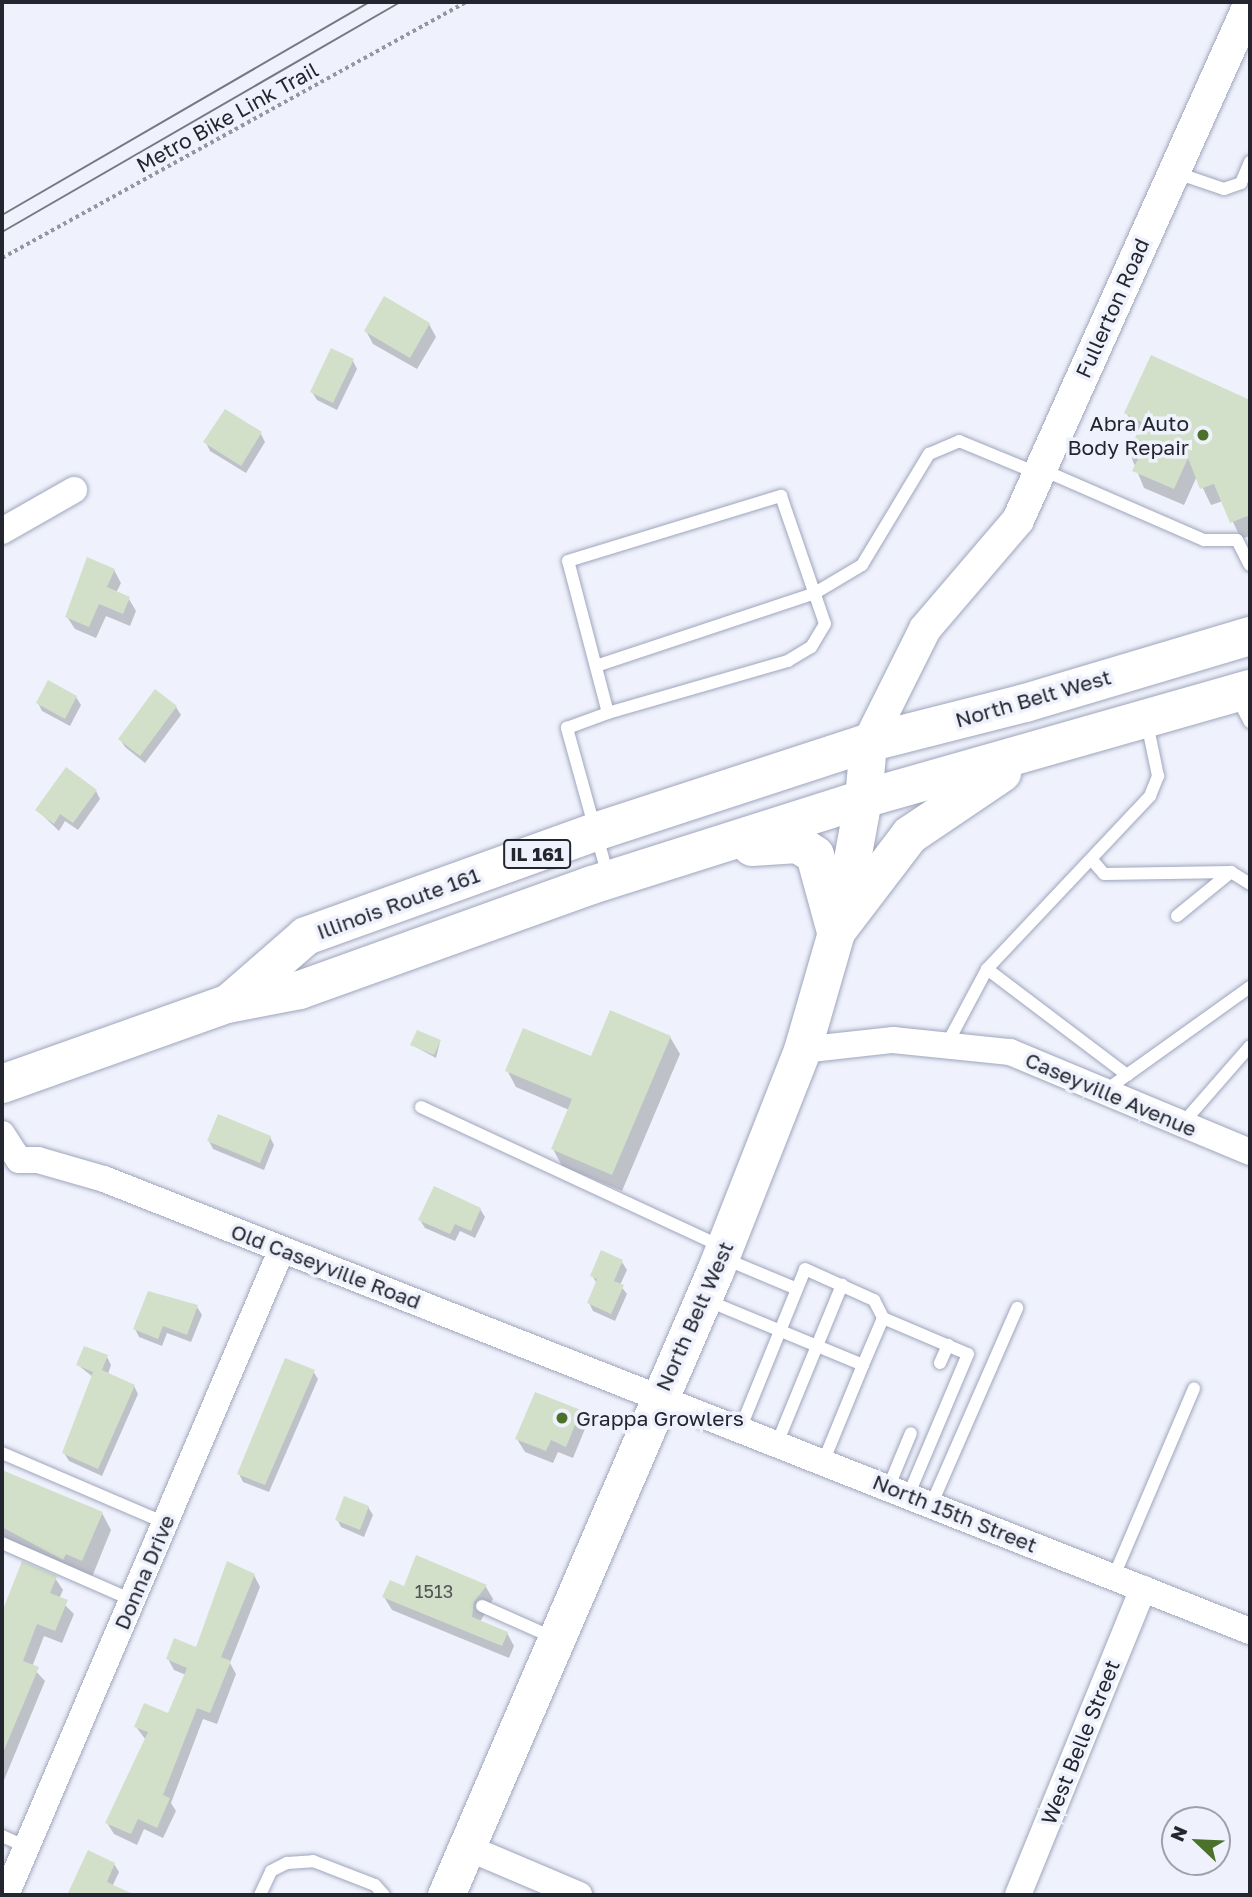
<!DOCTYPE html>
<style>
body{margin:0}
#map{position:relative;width:1252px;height:1897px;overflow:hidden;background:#eff2fc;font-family:"Golos Text",sans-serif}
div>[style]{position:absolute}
.shadow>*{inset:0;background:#0003}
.building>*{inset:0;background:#d2e0c9}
.path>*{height:3.5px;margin-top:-1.75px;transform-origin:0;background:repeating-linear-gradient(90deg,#9496a0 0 3.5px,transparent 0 7px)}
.roads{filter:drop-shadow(0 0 2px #9fa5bc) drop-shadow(0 0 2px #9fa5bc)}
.service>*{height:12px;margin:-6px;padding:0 6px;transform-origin:6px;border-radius:6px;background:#fff}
.minor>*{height:26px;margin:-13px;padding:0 13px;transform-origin:13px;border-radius:13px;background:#fff}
.tertiary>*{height:32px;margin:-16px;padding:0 16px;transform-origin:16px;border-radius:16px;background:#fff}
.secondary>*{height:37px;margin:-18.5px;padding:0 18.5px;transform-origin:18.5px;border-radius:18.5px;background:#fff}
.primary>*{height:38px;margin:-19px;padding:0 19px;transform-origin:19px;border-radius:19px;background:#fff}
.tram>*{height:2px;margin:-1px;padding:0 1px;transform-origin:1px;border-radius:1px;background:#767982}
.dots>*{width:19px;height:19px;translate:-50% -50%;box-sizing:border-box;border:4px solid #eff2fc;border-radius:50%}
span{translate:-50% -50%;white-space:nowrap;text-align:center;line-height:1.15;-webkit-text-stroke:7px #eff2fc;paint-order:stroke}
.number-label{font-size:18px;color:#505456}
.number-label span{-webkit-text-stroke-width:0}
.shield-label span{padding:2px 5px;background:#eff2fc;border:2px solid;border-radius:5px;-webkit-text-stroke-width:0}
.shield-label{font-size:19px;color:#24262f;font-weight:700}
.street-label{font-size:21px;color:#24262f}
.poi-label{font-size:21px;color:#24262f}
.right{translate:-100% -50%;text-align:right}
.left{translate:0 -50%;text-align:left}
.frame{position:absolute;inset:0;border:4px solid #24262f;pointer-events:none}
.north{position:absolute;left:1161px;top:1806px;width:70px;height:70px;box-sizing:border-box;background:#eff2fc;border:2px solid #9ea0aa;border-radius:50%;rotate:293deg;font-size:19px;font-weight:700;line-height:28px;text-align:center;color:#24262f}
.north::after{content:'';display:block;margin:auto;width:24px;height:32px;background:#4b712b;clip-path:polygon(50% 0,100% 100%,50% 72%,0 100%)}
</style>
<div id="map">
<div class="shadow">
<i style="clip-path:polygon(429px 324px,436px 337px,417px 369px,373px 344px,366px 331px)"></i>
<i style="clip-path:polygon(353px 361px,357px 369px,337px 410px,317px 400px,312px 392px)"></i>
<i style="clip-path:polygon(1249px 402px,1250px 536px,1241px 539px,1223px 501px,1211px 505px,1197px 476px,1184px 505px,1144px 488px,1130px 454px,1139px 432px,1126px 413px)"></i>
<i style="clip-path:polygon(261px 434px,265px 442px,246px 473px,210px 451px,206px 443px)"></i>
<i style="clip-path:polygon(114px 570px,121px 583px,116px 593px,129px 599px,136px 611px,130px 626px,106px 616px,96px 638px,75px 629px,67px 617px)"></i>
<i style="clip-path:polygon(76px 697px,81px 705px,70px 726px,42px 711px,38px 703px)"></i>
<i style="clip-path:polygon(176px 707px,181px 715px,145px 763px,125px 747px,120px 739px)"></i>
<i style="clip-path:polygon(96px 791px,100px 799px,78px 830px,65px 821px,59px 831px,37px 810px)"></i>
<i style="clip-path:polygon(670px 1037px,680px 1054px,622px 1191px,562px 1166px,553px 1149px,569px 1110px,516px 1087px,507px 1070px,592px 1059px)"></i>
<i style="clip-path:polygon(440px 1042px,436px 1058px,412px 1045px)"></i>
<i style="clip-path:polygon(270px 1137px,274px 1145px,264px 1170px,213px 1149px,209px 1141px)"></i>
<i style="clip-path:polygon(480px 1209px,485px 1217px,475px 1238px,460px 1231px,455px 1241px,425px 1228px,420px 1220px)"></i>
<i style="clip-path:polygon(622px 1262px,627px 1270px,620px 1285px,627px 1294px,615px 1321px,593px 1311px,589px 1303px,597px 1284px,592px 1275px)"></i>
<i style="clip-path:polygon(149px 1293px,197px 1307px,202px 1315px,191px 1342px,167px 1333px,162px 1346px,139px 1337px,135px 1329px)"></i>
<i style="clip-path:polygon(107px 1357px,111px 1365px,108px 1374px,134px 1386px,138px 1394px,102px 1476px,69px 1461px,64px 1453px,93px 1377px,78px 1365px)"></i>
<i style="clip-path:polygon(313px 1371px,318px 1379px,269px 1492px,243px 1482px,239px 1474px)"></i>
<i style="clip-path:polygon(580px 1412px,587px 1424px,573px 1458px,558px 1452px,553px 1463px,525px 1452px,517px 1439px)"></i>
<i style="clip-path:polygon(2px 1471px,102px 1513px,111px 1530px,92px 1577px,2px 1539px)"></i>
<i style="clip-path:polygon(368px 1507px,373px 1515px,364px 1537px,341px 1527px,337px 1519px)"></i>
<i style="clip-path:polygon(23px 1564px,55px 1578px,63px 1590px,59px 1599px,74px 1614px,62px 1643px,44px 1636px,32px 1667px,45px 1681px,2px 1785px,2px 1615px)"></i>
<i style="clip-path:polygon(254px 1575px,260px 1587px,230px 1663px,236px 1674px,217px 1724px,203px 1719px,171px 1803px,176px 1811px,163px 1838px,144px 1829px,137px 1845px,114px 1834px,107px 1823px,146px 1740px,136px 1727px,169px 1715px,186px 1675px,174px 1670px,168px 1659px,197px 1649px)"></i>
<i style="clip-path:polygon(486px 1587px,493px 1599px,480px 1622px,507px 1633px,514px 1646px,509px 1658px,392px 1610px,384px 1597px,405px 1588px)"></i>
<i style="clip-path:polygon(114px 1864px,119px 1872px,112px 1887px,126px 1895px,72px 1895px)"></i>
</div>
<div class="building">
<i style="clip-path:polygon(384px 296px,430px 323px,410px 358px,364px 331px)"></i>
<i style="clip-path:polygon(331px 348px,354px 359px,333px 403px,310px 392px)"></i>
<i style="clip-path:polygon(1151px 355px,1250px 400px,1250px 515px,1230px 523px,1214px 484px,1200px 489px,1188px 458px,1174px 489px,1132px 471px,1138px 459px,1128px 454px,1142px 422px,1124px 413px)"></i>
<i style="clip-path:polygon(225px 409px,262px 432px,241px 466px,203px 442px)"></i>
<i style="clip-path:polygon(87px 557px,115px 569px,107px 587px,130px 597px,123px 614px,99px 604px,89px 627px,65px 617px)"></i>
<i style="clip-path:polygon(48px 680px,77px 696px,65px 719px,36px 703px)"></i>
<i style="clip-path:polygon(155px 689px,177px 706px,140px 756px,118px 739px)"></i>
<i style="clip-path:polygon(66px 767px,97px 790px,73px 823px,60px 814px,54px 824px,35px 810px)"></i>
<i style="clip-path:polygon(610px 1010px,671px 1036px,612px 1175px,551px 1149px,572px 1099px,505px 1071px,523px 1028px,591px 1056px)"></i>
<i style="clip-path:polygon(417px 1030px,441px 1040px,434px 1055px,410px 1045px)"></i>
<i style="clip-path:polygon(218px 1114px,271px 1136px,260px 1163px,207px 1141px)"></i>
<i style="clip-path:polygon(434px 1186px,481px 1208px,471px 1231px,455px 1224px,450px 1234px,418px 1220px)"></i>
<i style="clip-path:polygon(601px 1250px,623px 1260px,614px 1281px,624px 1285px,611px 1314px,587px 1303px,597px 1279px,590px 1276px)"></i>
<i style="clip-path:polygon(148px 1291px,198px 1305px,187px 1335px,163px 1326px,158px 1339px,133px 1329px)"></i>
<i style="clip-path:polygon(84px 1346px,108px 1355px,102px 1370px,135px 1385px,98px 1469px,62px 1453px,93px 1372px,76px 1365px)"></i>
<i style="clip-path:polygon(285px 1358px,315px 1370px,265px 1485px,237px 1474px)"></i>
<i style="clip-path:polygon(535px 1392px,581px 1410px,566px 1447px,551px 1440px,546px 1451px,515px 1439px)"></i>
<i style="clip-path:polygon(2px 1470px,103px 1512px,82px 1561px,66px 1554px,63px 1560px,2px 1527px)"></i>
<i style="clip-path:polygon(344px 1496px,369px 1506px,360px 1530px,335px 1520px)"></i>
<i style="clip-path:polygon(416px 1555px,487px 1585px,474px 1602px,472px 1617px,508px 1632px,502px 1646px,382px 1597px,390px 1580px,404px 1586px)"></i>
<i style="clip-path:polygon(22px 1561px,57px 1576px,50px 1593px,68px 1600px,55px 1631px,37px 1624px,23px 1661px,39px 1667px,2px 1755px,2px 1612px)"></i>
<i style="clip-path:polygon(227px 1561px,255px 1574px,221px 1657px,231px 1661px,210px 1713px,197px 1708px,163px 1795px,170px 1798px,157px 1828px,138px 1819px,131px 1834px,105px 1823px,148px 1732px,134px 1727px,144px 1703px,168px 1713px,187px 1668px,166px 1659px,174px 1638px,196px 1647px)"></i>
<i style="clip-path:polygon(88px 1850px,115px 1863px,107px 1882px,135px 1895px,67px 1895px)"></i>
</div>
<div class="path">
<i style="left:2px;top:258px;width:530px;rotate:-28.89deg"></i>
</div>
<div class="roads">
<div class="service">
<i style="left:1174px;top:172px;width:53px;rotate:18.8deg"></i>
<i style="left:1224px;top:189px;width:18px;rotate:-19deg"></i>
<i style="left:1241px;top:183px;width:23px;rotate:-67deg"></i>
<i style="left:1043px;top:470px;width:176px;rotate:23.5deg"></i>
<i style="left:1204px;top:540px;width:33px"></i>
<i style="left:1237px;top:540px;width:28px;rotate:63deg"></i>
<i style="left:596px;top:666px;width:231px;rotate:-18.4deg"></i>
<i style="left:815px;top:593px;width:55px;rotate:-30.8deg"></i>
<i style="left:862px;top:565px;width:130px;rotate:-58.9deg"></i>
<i style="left:929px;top:454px;width:33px;rotate:-23deg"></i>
<i style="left:959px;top:441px;width:87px;rotate:22.4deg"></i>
<i style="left:1237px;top:697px;width:28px;rotate:63deg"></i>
<i style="left:1092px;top:860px;width:18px;rotate:49deg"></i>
<i style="left:1104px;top:874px;width:127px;rotate:-0.9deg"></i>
<i style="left:1231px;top:872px;width:22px;rotate:32deg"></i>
<i style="left:608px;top:876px;width:154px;rotate:-105.5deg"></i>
<i style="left:567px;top:728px;width:44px;rotate:-20.1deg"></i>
<i style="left:608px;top:713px;width:157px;rotate:-104.7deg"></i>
<i style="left:568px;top:561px;width:223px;rotate:-17deg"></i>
<i style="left:781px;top:496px;width:135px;rotate:71deg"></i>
<i style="left:825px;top:624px;width:27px;rotate:121deg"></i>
<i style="left:811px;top:647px;width:27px;rotate:149deg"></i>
<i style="left:788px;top:661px;width:187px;rotate:163.9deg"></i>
<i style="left:1177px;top:916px;width:70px;rotate:-39.2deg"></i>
<i style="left:987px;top:969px;width:176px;rotate:37.1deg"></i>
<i style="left:1127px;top:1075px;width:24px;rotate:144deg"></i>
<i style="left:947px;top:1044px;width:85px;rotate:-61.9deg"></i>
<i style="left:987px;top:969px;width:238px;rotate:-46.7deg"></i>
<i style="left:1150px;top:796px;width:22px;rotate:-68deg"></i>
<i style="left:1158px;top:776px;width:54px;rotate:-101.7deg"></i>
<i style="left:1127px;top:1075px;width:151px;rotate:-35.6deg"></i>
<i style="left:421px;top:1107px;width:331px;rotate:24.9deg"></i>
<i style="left:1182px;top:1124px;width:103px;rotate:-48.9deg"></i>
<i style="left:723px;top:1258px;width:80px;rotate:22.7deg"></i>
<i style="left:706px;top:1300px;width:170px;rotate:22.5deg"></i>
<i style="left:863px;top:1365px;width:103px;rotate:112.3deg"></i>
<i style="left:940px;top:1363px;width:20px;rotate:-66deg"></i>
<i style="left:863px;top:1365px;width:51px;rotate:-66.9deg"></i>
<i style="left:883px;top:1318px;width:92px;rotate:23deg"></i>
<i style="left:968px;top:1354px;width:152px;rotate:112.9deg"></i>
<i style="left:741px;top:1427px;width:170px;rotate:-67.9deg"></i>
<i style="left:805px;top:1269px;width:76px;rotate:24.2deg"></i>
<i style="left:874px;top:1300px;width:20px;rotate:63deg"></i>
<i style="left:778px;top:1441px;width:169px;rotate:-67.7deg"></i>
<i style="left:2px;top:1453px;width:177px;rotate:23.2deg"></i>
<i style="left:889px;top:1486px;width:57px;rotate:-67.5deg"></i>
<i style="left:932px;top:1503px;width:213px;rotate:-66.4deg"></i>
<i style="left:2px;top:1543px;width:142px;rotate:23.7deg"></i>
<i style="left:1114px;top:1576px;width:204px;rotate:-66.9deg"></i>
<i style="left:482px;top:1606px;width:79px;rotate:24deg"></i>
<i style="left:2px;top:1836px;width:27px;rotate:24deg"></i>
<i style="left:260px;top:1895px;width:26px;rotate:-65deg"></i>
<i style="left:271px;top:1871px;width:18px;rotate:-27deg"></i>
<i style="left:287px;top:1863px;width:26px;rotate:-4deg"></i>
<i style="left:313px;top:1861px;width:66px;rotate:21.2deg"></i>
<i style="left:375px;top:1885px;width:13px;rotate:48deg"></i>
</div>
<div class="minor">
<i style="left:2px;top:531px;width:83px;rotate:-29.7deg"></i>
<i style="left:802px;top:1050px;width:92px;rotate:-6.3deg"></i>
<i style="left:893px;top:1040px;width:118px;rotate:5.9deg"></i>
<i style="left:1010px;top:1052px;width:260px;rotate:22.6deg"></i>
<i style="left:2px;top:1134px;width:31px;rotate:57deg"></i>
<i style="left:19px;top:1160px;width:19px"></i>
<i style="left:38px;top:1160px;width:69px;rotate:16.1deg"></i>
<i style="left:104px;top:1179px;width:1232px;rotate:21.53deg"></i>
<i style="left:466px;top:1847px;width:123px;rotate:23deg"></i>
<i style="left:6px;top:1895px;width:702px;rotate:-66.87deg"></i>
<i style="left:1018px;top:1895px;width:331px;rotate:-67.8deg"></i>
</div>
<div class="tertiary">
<i style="left:868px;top:743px;width:127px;rotate:-63.4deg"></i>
<i style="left:925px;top:629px;width:143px;rotate:-49.5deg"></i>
<i style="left:1018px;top:520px;width:567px;rotate:-65.83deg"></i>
</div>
<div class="secondary">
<i style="left:446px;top:1895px;width:680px;rotate:-66.68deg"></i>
<i style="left:715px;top:1271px;width:238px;rotate:-68.5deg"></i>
<i style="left:802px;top:1050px;width:148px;rotate:-73.9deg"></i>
<i style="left:843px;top:908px;width:111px;rotate:-79.6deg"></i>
<i style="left:863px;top:799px;width:56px;rotate:-84.9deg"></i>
</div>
<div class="primary">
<i style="left:752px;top:847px;width:46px;rotate:-3.7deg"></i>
<i style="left:798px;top:844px;width:20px;rotate:33deg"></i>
<i style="left:815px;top:855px;width:80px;rotate:74.7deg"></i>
<i style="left:836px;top:932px;width:122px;rotate:-52.7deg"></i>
<i style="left:910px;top:835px;width:111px;rotate:-34deg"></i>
<i style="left:229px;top:1003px;width:102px;rotate:-41deg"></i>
<i style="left:306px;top:936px;width:310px;rotate:-19.8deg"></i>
<i style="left:598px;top:831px;width:284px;rotate:-18.1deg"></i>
<i style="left:868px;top:743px;width:162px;rotate:-14.3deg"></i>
<i style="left:1025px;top:703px;width:235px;rotate:-16.6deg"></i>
<i style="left:2px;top:1084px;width:239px;rotate:-19.6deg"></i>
<i style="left:227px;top:1004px;width:74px;rotate:-10.9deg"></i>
<i style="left:300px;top:990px;width:310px;rotate:-19.8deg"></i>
<i style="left:592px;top:885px;width:284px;rotate:-17.6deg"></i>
<i style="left:863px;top:799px;width:402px;rotate:-15.9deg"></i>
</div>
</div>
<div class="tram">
<i style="left:2px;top:215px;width:425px;rotate:-30.1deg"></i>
<i style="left:2px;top:232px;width:460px;rotate:-30deg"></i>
</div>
<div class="dots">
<i style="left:1203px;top:435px;background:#4b712b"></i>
<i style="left:562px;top:1418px;background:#4b712b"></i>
</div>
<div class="number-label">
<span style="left:434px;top:1591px">1513</span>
</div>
<div class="shield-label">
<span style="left:537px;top:854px">IL 161</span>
</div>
<div class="street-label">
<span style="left:227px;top:117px;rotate:-29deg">Metro Bike Link Trail</span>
<span style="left:1112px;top:308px;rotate:-66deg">Fullerton Road</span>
<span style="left:1033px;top:698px;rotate:-16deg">North Belt West</span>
<span style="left:398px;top:903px;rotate:-20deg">Illinois Route 161</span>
<span style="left:1111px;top:1094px;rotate:23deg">Caseyville Avenue</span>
<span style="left:326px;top:1266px;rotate:21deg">Old Caseyville Road</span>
<span style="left:694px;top:1316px;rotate:-66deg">North Belt West</span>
<span style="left:955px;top:1513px;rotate:22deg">North 15th Street</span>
<span style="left:144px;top:1572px;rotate:-67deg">Donna Drive</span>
<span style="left:1080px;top:1742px;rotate:-68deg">West Belle Street</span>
</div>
<div class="poi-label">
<span class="right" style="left:1189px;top:435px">Abra Auto<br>Body Repair</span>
<span class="left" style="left:576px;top:1418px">Grappa Growlers</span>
</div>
<div class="frame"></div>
<div class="north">N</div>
</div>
